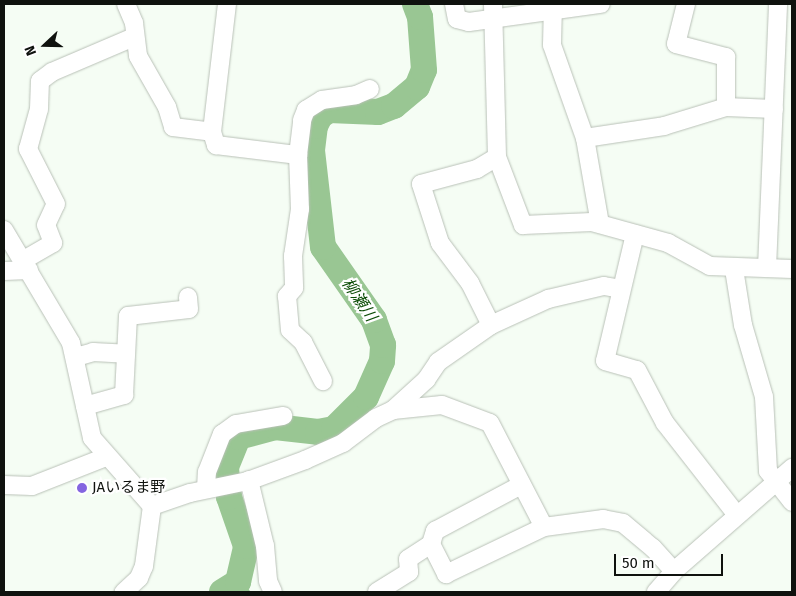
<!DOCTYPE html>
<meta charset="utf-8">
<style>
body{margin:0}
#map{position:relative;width:796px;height:596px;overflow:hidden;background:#f5fdf4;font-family:"Fira Sans","Noto Sans JP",sans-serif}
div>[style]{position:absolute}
.stream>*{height:4.5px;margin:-2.25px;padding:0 2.25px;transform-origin:2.25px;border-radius:2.25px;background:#99c693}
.river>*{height:26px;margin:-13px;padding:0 13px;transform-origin:13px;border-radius:13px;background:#99c693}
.roads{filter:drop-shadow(0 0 1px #b9c1b7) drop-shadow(0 0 1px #b9c1b7)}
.minor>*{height:18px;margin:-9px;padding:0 9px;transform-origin:9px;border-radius:9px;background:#fff}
.dots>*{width:14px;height:14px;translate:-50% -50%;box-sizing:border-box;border:2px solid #fff;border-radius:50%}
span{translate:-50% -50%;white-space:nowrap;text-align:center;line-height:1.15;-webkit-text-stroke:4.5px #fff;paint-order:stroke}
.poi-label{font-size:15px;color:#0f120e}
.left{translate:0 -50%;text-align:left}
.water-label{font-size:16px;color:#0d4d07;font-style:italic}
.frame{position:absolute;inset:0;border:5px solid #0f120e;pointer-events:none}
.north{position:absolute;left:20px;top:20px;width:50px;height:50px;-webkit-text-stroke:4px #fff;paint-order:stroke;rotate:249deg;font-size:14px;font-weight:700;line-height:20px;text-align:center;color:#0f120e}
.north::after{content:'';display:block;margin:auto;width:18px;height:22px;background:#0f120e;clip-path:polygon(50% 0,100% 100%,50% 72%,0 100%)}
.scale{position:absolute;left:614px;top:554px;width:109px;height:22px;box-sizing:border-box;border:2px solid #0f120e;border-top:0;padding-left:6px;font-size:15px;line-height:18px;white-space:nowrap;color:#0f120e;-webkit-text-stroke:4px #fff;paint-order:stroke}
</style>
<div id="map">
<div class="stream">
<i style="left:238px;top:582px;width:14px;rotate:45deg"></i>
</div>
<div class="river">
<i style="left:222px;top:592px;width:19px;rotate:-32deg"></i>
<i style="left:238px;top:582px;width:37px;rotate:-77deg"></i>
<i style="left:246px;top:546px;width:52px;rotate:-109.1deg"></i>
<i style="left:229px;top:497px;width:30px;rotate:-96deg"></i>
<i style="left:226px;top:467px;width:32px;rotate:-68deg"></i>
<i style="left:238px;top:437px;width:38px;rotate:-15deg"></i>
<i style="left:275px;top:427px;width:43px;rotate:6.6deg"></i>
<i style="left:318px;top:432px;width:16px;rotate:-11deg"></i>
<i style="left:334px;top:429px;width:45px;rotate:-45deg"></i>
<i style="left:366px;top:397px;width:39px;rotate:-66deg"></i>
<i style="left:382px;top:361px;width:16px;rotate:-86deg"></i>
<i style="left:383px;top:345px;width:27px;rotate:-110deg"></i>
<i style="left:374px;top:320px;width:89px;rotate:-124.9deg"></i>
<i style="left:323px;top:247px;width:98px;rotate:-96.5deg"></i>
<i style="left:312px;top:150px;width:24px;rotate:-83deg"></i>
<i style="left:315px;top:126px;width:11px;rotate:-63deg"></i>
<i style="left:320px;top:116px;width:11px;rotate:-34deg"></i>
<i style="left:329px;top:110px;width:49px;rotate:2.3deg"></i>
<i style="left:378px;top:112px;width:17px;rotate:-21deg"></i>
<i style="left:394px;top:106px;width:30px;rotate:-40deg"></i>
<i style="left:417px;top:87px;width:18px;rotate:-68deg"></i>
<i style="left:424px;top:70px;width:53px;rotate:-94.3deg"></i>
<i style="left:420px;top:17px;width:14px;rotate:-111deg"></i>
</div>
<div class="roads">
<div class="minor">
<i style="left:126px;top:4px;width:21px;rotate:67deg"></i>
<i style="left:134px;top:23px;width:33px;rotate:83deg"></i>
<i style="left:138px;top:56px;width:59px;rotate:60.4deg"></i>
<i style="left:167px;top:107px;width:21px;rotate:73deg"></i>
<i style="left:173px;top:127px;width:39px;rotate:7deg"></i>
<i style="left:227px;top:4px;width:129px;rotate:96.7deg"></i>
<i style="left:212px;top:132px;width:14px;rotate:73deg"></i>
<i style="left:216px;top:145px;width:83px;rotate:7deg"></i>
<i style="left:298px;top:155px;width:54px;rotate:87.9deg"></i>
<i style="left:300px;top:209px;width:48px;rotate:98.5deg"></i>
<i style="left:293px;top:256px;width:32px;rotate:88deg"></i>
<i style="left:294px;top:288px;width:11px;rotate:131deg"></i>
<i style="left:287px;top:296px;width:34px;rotate:85deg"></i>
<i style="left:290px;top:330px;width:18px;rotate:43deg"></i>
<i style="left:303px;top:342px;width:44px;rotate:62.9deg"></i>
<i style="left:454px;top:4px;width:15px;rotate:79deg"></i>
<i style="left:457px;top:19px;width:12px;rotate:14deg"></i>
<i style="left:469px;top:22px;width:133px;rotate:-7.8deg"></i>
<i style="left:493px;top:4px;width:153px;rotate:88.5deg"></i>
<i style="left:497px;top:157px;width:73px;rotate:69.1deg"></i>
<i style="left:523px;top:225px;width:69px;rotate:-2.5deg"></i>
<i style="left:592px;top:222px;width:79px;rotate:15.4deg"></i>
<i style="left:668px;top:243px;width:48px;rotate:28.7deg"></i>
<i style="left:710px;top:266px;width:82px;rotate:2.1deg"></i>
<i style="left:553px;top:4px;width:41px;rotate:91.4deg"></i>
<i style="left:552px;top:45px;width:99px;rotate:70.5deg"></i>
<i style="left:585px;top:138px;width:87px;rotate:80.1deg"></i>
<i style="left:686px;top:4px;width:41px;rotate:104deg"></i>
<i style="left:676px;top:44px;width:52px;rotate:14.6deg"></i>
<i style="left:726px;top:57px;width:50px;rotate:90deg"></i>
<i style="left:585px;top:138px;width:80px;rotate:-8.6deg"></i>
<i style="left:664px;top:126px;width:65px;rotate:-17deg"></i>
<i style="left:726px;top:107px;width:48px;rotate:2.4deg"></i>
<i style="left:298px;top:155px;width:35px;rotate:-83deg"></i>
<i style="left:302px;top:120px;width:11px;rotate:-68deg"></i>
<i style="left:306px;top:110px;width:19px;rotate:-32deg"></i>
<i style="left:322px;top:100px;width:34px;rotate:-8deg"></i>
<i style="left:356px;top:95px;width:15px;rotate:-23deg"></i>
<i style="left:4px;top:230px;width:131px;rotate:59.3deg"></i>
<i style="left:71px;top:343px;width:97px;rotate:77.5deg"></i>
<i style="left:92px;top:438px;width:91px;rotate:48.6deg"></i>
<i style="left:152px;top:506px;width:61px;rotate:97.6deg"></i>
<i style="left:144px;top:566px;width:13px;rotate:113deg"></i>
<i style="left:139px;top:578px;width:21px;rotate:137deg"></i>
<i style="left:635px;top:234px;width:130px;rotate:103.3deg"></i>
<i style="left:605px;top:361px;width:33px;rotate:16deg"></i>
<i style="left:637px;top:370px;width:60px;rotate:62.2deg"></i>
<i style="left:665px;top:423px;width:115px;rotate:52deg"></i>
<i style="left:22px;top:261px;width:36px;rotate:-30deg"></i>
<i style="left:53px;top:243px;width:19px;rotate:-111deg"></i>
<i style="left:46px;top:225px;width:23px;rotate:-65deg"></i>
<i style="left:56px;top:204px;width:62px;rotate:-117deg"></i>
<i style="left:28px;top:149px;width:41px;rotate:-74.6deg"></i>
<i style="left:39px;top:109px;width:28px;rotate:-88deg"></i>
<i style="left:40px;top:81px;width:15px;rotate:-37deg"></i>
<i style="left:52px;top:72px;width:89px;rotate:-23.1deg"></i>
<i style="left:767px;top:268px;width:264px;rotate:-87.6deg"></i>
<i style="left:734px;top:269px;width:57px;rotate:80.9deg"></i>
<i style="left:743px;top:325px;width:75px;rotate:73.7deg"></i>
<i style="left:764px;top:397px;width:74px;rotate:86.9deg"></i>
<i style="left:768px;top:471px;width:39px;rotate:52deg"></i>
<i style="left:4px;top:271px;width:25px;rotate:-2deg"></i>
<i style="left:491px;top:325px;width:47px;rotate:-116.6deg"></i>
<i style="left:470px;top:283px;width:50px;rotate:-126.9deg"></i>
<i style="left:440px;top:243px;width:62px;rotate:-107.9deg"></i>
<i style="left:421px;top:184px;width:58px;rotate:-15deg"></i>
<i style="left:477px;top:169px;width:23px;rotate:-31deg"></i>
<i style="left:76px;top:357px;width:18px;rotate:-16deg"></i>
<i style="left:93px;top:352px;width:33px;rotate:3deg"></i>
<i style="left:85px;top:406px;width:41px;rotate:-15.8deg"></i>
<i style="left:124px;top:395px;width:79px;rotate:-87.1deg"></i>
<i style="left:128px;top:316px;width:61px;rotate:-6.5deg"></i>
<i style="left:189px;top:309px;width:12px;rotate:-95deg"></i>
<i style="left:393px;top:410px;width:45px;rotate:-42.3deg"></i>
<i style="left:426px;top:380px;width:22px;rotate:-56deg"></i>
<i style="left:438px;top:362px;width:65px;rotate:-34.9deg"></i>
<i style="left:491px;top:325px;width:63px;rotate:-24.5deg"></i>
<i style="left:548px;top:299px;width:57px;rotate:-13.1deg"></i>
<i style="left:604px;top:286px;width:17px;rotate:10deg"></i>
<i style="left:249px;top:480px;width:68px;rotate:76.4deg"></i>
<i style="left:265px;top:546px;width:35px;rotate:85deg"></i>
<i style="left:268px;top:581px;width:12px;rotate:66deg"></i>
<i style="left:4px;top:485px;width:28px;rotate:2deg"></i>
<i style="left:32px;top:486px;width:79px;rotate:-21.4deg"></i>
<i style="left:206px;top:489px;width:17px;rotate:-87deg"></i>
<i style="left:207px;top:472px;width:41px;rotate:-68.5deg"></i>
<i style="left:222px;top:434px;width:17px;rotate:-36deg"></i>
<i style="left:236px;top:424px;width:48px;rotate:-9.7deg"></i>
<i style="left:152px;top:506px;width:40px;rotate:-18.9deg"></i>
<i style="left:190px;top:493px;width:59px;rotate:-11.7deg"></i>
<i style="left:248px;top:481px;width:61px;rotate:-20.2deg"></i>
<i style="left:305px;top:460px;width:42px;rotate:-24.1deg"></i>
<i style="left:343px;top:443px;width:41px;rotate:-37.1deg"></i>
<i style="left:376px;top:418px;width:19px;rotate:-25deg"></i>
<i style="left:393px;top:410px;width:49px;rotate:-5.8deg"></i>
<i style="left:442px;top:405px;width:51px;rotate:20.6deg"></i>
<i style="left:490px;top:423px;width:117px;rotate:62.6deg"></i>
<i style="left:431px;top:544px;width:34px;rotate:63deg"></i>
<i style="left:446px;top:574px;width:109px;rotate:-25.6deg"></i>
<i style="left:544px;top:527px;width:60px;rotate:-7.7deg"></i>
<i style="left:603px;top:519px;width:20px;rotate:11deg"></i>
<i style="left:623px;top:523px;width:39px;rotate:40deg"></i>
<i style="left:653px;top:548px;width:31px;rotate:48deg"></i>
<i style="left:377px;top:592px;width:38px;rotate:-32deg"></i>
<i style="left:409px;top:572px;width:13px;rotate:-94deg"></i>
<i style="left:408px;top:559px;width:27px;rotate:-33deg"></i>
<i style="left:431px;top:544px;width:14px;rotate:-73deg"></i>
<i style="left:435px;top:531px;width:98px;rotate:-28.1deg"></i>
<i style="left:656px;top:592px;width:28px;rotate:-49deg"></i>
<i style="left:674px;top:571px;width:157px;rotate:-41.1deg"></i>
</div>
</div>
<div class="dots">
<i style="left:82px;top:488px;background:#8465e0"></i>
</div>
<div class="poi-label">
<span class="left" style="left:92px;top:488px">JAいるま野</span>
</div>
<div class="water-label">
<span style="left:359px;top:300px;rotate:56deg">柳瀬川</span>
</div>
<div class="frame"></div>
<div class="north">N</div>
<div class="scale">50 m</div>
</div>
